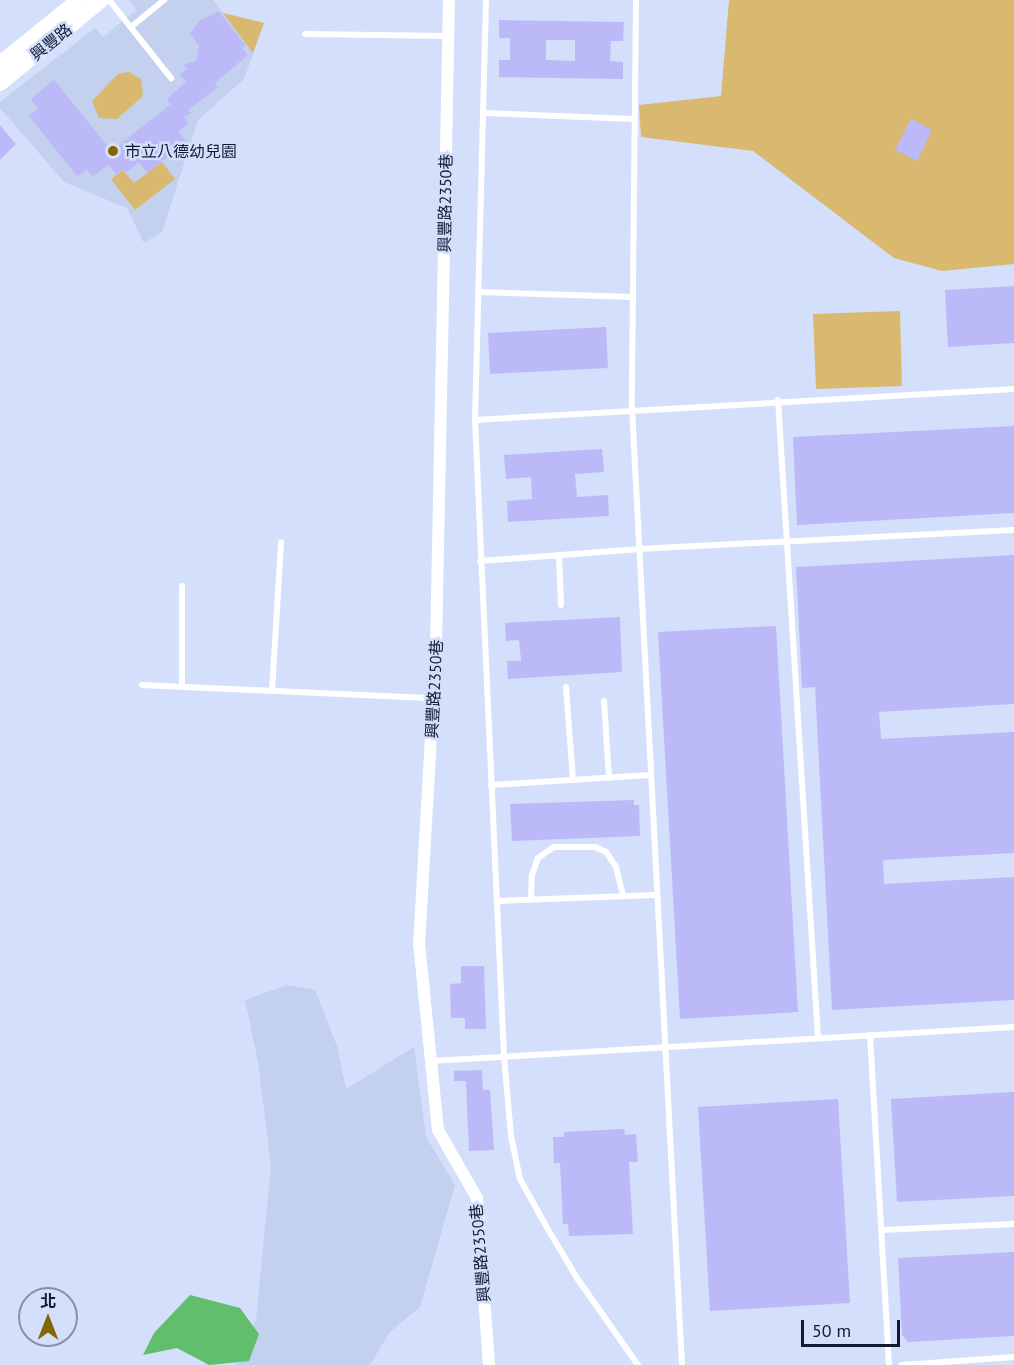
<!DOCTYPE html>
<meta charset="utf-8">
<style>
body{margin:0}
#map{position:relative;width:1014px;height:1365px;overflow:hidden;background:#d3dffb;font-family:"PT Sans","Noto Sans TC",sans-serif}
div>[style]{position:absolute}
.built>*{inset:0;background:#c3d0ee}
.green>*{inset:0;background:#d9b86f}
.water>*{inset:0;background:#61be6c}
.building>*{inset:0;background:#bcb9f9}
.lane>*{height:6px;margin:-3px;padding:0 3px;transform-origin:3px;border-radius:3px;background:#fff}
.street>*{height:12px;margin:-6px;padding:0 6px;transform-origin:6px;border-radius:6px;background:#fff}
.secondary>*{height:16px;margin:-8px;padding:0 8px;transform-origin:8px;border-radius:8px;background:#fff}
.dots>*{width:16px;height:16px;translate:-50% -50%;box-sizing:border-box;border:3px solid #d3dffb;border-radius:50%}
span{translate:-50% -50%;white-space:nowrap;text-align:center;line-height:1.15;-webkit-text-stroke:5px #d3dffb;paint-order:stroke}
.street-label{font-size:16px;color:#111a33}
.poi-label{font-size:16px;color:#111a33}
.left{translate:0 -50%;text-align:left}
.north{position:absolute;left:18px;top:1287px;width:60px;height:60px;box-sizing:border-box;background:#d3dffb;border:2px solid #8590ab;border-radius:50%;rotate:0deg;font-size:16px;font-weight:700;line-height:24px;text-align:center;color:#111a33}
.north::after{content:'';display:block;margin:auto;width:21px;height:27px;background:#866500;clip-path:polygon(50% 0,100% 100%,50% 72%,0 100%)}
.scale{position:absolute;left:801px;top:1320px;width:99px;height:27px;box-sizing:border-box;border:3px solid #111a33;border-top:0;padding-left:8px;font-size:18px;line-height:21px;white-space:nowrap;color:#111a33;-webkit-text-stroke:4px #d3dffb;paint-order:stroke}
</style>
<div id="map">
<div class="built">
<i style="clip-path:polygon(129px 0,213px 0,223px 13px,264px 23px,244px 79px,198px 120px,162px 232px,144px 243px,127px 208px,64px 182px,0 108px,0 102px,95px 28px,103px 37px,136px 10px)"></i>
<i style="clip-path:polygon(287px 985px,315px 990px,337px 1046px,346px 1089px,414px 1047px,426px 1137px,455px 1185px,420px 1307px,389px 1333px,370px 1365px,235px 1365px,256px 1320px,271px 1166px,258px 1062px,245px 1000px)"></i>
</div>
<div class="green">
<i style="clip-path:polygon(729px 0,1014px 0,1014px 264px,942px 271px,894px 258px,753px 151px,641px 137px,639px 105px,721px 96px)"></i>
<i style="clip-path:polygon(223px 13px,264px 23px,253px 53px)"></i>
<i style="clip-path:polygon(129px 72px,141px 79px,143px 96px,117px 119px,99px 118px,92px 101px,118px 74px)"></i>
<i style="clip-path:polygon(162px 162px,175px 179px,135px 210px,111px 179px,123px 170px,134px 183px)"></i>
<i style="clip-path:polygon(900px 311px,902px 386px,816px 389px,813px 314px)"></i>
</div>
<div class="water">
<i style="clip-path:polygon(190px 1295px,240px 1308px,259px 1334px,249px 1361px,209px 1365px,177px 1348px,143px 1355px,154px 1333px)"></i>
</div>
<div class="building">
<i style="clip-path:polygon(219px 11px,246px 46px,242px 48px,248px 55px,215px 83px,218px 87px,188px 110px,191px 113px,184px 117px,189px 123px,178px 132px,187px 142px,147px 173px,139px 162px,127px 173px,124px 169px,116px 174px,108px 165px,92px 177px,87px 169px,77px 176px,29px 116px,38px 109px,31px 99px,54px 80px,112px 151px,171px 104px,167px 99px,186px 82px,180px 75px,187px 69px,183px 65px,196px 61px,199px 46px,190px 34px,199px 21px)"></i>
<i style="clip-path:polygon(evenodd,499px 20px,624px 22px,623px 41px,611px 41px,610px 61px,623px 62px,623px 79px,499px 77px,499px 60px,510px 60px,510px 38px,499px 38px,499px 20px,546px 40px,575px 40px,575px 61px,546px 60px,546px 40px)"></i>
<i style="clip-path:polygon(911px 119px,932px 130px,917px 161px,895px 150px)"></i>
<i style="clip-path:polygon(0 125px,16px 144px,0 160px)"></i>
<i style="clip-path:polygon(1014px 286px,1014px 343px,948px 347px,945px 290px)"></i>
<i style="clip-path:polygon(606px 327px,608px 368px,490px 374px,488px 333px)"></i>
<i style="clip-path:polygon(1014px 426px,1014px 513px,797px 525px,793px 437px)"></i>
<i style="clip-path:polygon(602px 449px,604px 472px,575px 474px,577px 497px,608px 495px,609px 516px,508px 522px,507px 501px,532px 499px,531px 477px,506px 479px,504px 455px)"></i>
<i style="clip-path:polygon(1014px 555px,1014px 704px,879px 712px,881px 739px,1014px 732px,1014px 853px,883px 860px,884px 884px,1014px 877px,1014px 1000px,832px 1010px,815px 687px,802px 688px,796px 567px)"></i>
<i style="clip-path:polygon(620px 617px,622px 672px,508px 679px,507px 661px,521px 661px,519px 640px,506px 641px,505px 623px)"></i>
<i style="clip-path:polygon(776px 626px,798px 1012px,680px 1019px,658px 632px)"></i>
<i style="clip-path:polygon(634px 800px,634px 805px,639px 805px,640px 836px,512px 841px,510px 804px)"></i>
<i style="clip-path:polygon(461px 966px,484px 966px,486px 1029px,465px 1029px,465px 1018px,451px 1018px,450px 984px,461px 983px)"></i>
<i style="clip-path:polygon(482px 1070px,483px 1090px,490px 1090px,494px 1150px,469px 1151px,466px 1081px,454px 1081px,454px 1071px)"></i>
<i style="clip-path:polygon(1014px 1092px,1014px 1196px,897px 1202px,891px 1099px)"></i>
<i style="clip-path:polygon(838px 1099px,850px 1303px,710px 1311px,698px 1107px)"></i>
<i style="clip-path:polygon(624px 1129px,625px 1135px,636px 1134px,638px 1162px,629px 1162px,633px 1234px,569px 1236px,568px 1224px,563px 1224px,560px 1163px,554px 1163px,553px 1137px,564px 1137px,564px 1132px)"></i>
<i style="clip-path:polygon(1014px 1252px,1014px 1336px,908px 1342px,902px 1335px,898px 1258px)"></i>
</div>
<div class="lane">
<i style="left:109px;top:0;width:100px;rotate:51.5deg"></i>
<i style="left:486px;top:0;width:420px;rotate:91.5deg"></i>
<i style="left:475px;top:420px;width:637px;rotate:87.39deg"></i>
<i style="left:504px;top:1056px;width:80px;rotate:85deg"></i>
<i style="left:511px;top:1136px;width:44px;rotate:78.2deg"></i>
<i style="left:520px;top:1179px;width:54px;rotate:61deg"></i>
<i style="left:546px;top:1226px;width:61px;rotate:59.2deg"></i>
<i style="left:577px;top:1278px;width:106px;rotate:55deg"></i>
<i style="left:636px;top:0;width:408px;rotate:90.6deg"></i>
<i style="left:632px;top:408px;width:958px;rotate:87.01deg"></i>
<i style="left:131px;top:27px;width:43px;rotate:-39.3deg"></i>
<i style="left:305px;top:34px;width:143px;rotate:0.8deg"></i>
<i style="left:485px;top:113px;width:149px;rotate:2.3deg"></i>
<i style="left:479px;top:292px;width:154px;rotate:1.9deg"></i>
<i style="left:778px;top:400px;width:639px;rotate:86.41deg"></i>
<i style="left:475px;top:420px;width:540px;rotate:-3.29deg"></i>
<i style="left:559px;top:555px;width:50px;rotate:87.7deg"></i>
<i style="left:480px;top:561px;width:158px;rotate:-4.3deg"></i>
<i style="left:638px;top:549px;width:376px;rotate:-2.9deg"></i>
<i style="left:182px;top:586px;width:101px;rotate:90deg"></i>
<i style="left:142px;top:685px;width:291px;rotate:2.6deg"></i>
<i style="left:566px;top:687px;width:93px;rotate:85.7deg"></i>
<i style="left:272px;top:691px;width:149px;rotate:-86.5deg"></i>
<i style="left:604px;top:701px;width:77px;rotate:86.3deg"></i>
<i style="left:491px;top:785px;width:159px;rotate:-3.6deg"></i>
<i style="left:531px;top:899px;width:24px;rotate:-88deg"></i>
<i style="left:532px;top:875px;width:18px;rotate:-71deg"></i>
<i style="left:538px;top:858px;width:19px;rotate:-35deg"></i>
<i style="left:554px;top:847px;width:41px"></i>
<i style="left:595px;top:847px;width:12px;rotate:24deg"></i>
<i style="left:606px;top:852px;width:18px;rotate:56deg"></i>
<i style="left:616px;top:867px;width:30px;rotate:76deg"></i>
<i style="left:497px;top:901px;width:159px;rotate:-2.2deg"></i>
<i style="left:870px;top:1035px;width:331px;rotate:86.7deg"></i>
<i style="left:431px;top:1061px;width:584px;rotate:-3.34deg"></i>
<i style="left:882px;top:1230px;width:132px;rotate:-2.6deg"></i>
<i style="left:902px;top:1365px;width:112px;rotate:-4.1deg"></i>
</div>
<div class="street">
<i style="left:449px;top:0;width:650px;rotate:91.15deg"></i>
<i style="left:436px;top:650px;width:293px;rotate:93.3deg"></i>
<i style="left:419px;top:943px;width:188px;rotate:84.2deg"></i>
<i style="left:438px;top:1130px;width:78px;rotate:60.2deg"></i>
<i style="left:477px;top:1198px;width:167px;rotate:85.9deg"></i>
</div>
<div class="secondary">
<i style="left:0;top:64px;width:102px;rotate:-39deg"></i>
<i style="left:0;top:83px;width:131px;rotate:-39.4deg"></i>
</div>
<div class="dots">
<i style="left:113px;top:151px;background:#866500"></i>
</div>
<div class="street-label">
<span style="left:51px;top:42px;rotate:-39deg">興豐路</span>
<span style="left:445px;top:203px;rotate:-89deg">興豐路2350巷</span>
<span style="left:434px;top:689px;rotate:-87deg">興豐路2350巷</span>
<span style="left:480px;top:1253px;rotate:-95deg">興豐路2350巷</span>
</div>
<div class="poi-label">
<span class="left" style="left:125px;top:151px">市立八德幼兒園</span>
</div>
<div class="north">北</div>
<div class="scale">50 m</div>
</div>
